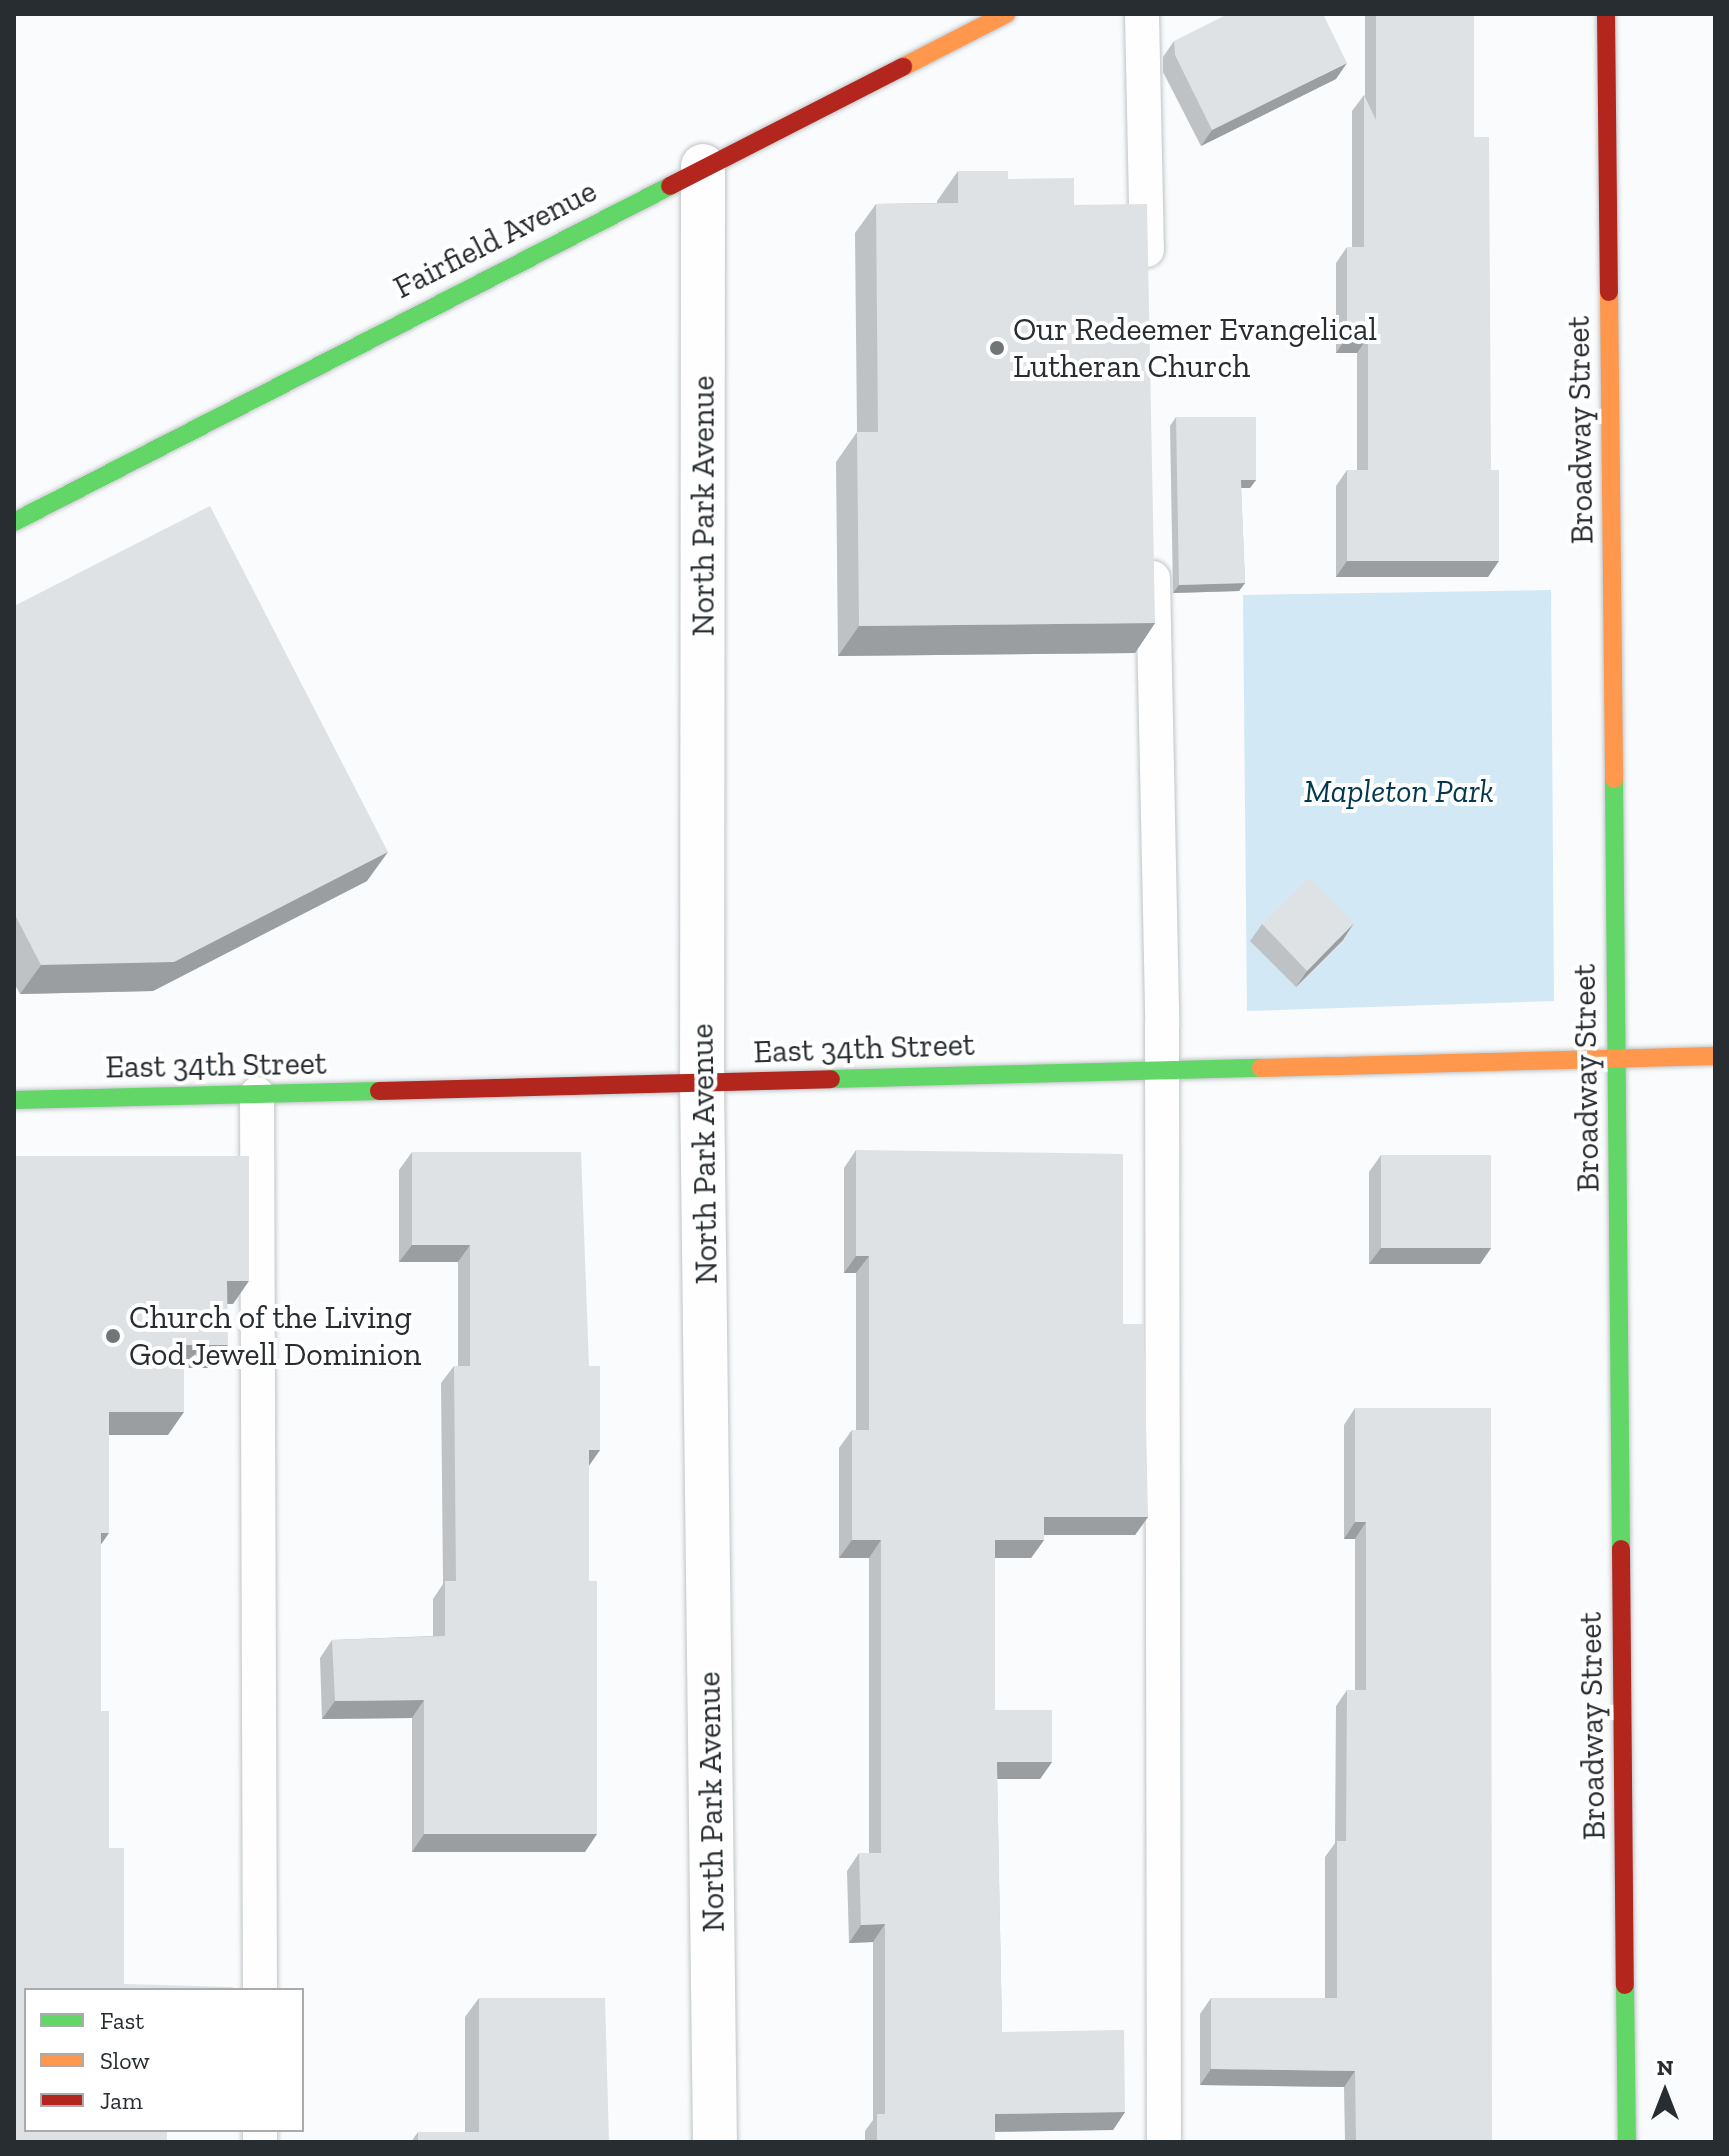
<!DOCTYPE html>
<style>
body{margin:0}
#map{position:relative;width:1729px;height:2156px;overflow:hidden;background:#f9fbfc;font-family:"Zilla Slab",serif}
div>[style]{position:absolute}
.green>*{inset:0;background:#d2e8f5}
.roads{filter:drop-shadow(0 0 2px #c0c4c6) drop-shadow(0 0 2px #c0c4c6)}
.lane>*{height:34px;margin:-17px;padding:0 17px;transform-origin:17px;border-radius:17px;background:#fefeff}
.street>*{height:44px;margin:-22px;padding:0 22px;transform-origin:22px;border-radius:22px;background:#fefeff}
.fast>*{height:18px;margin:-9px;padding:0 9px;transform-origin:9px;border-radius:9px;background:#63d668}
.slow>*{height:18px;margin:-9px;padding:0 9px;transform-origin:9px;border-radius:9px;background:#ff974d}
.jam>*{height:18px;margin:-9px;padding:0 9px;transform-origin:9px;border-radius:9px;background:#b3261e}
.wall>*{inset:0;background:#bfc2c4}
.shaded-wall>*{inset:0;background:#9b9ea0}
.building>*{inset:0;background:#dee2e4}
.dots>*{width:22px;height:22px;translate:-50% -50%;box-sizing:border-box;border:4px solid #fff;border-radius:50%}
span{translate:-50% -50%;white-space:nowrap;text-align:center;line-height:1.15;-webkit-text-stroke:8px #fff;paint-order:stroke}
.street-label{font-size:32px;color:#272d30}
.poi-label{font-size:32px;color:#272d30}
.left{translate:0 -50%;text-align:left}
.park-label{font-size:32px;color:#033950;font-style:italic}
.frame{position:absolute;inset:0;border:16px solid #272d30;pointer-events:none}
.legend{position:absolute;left:24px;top:1988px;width:280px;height:144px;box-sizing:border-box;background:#fff;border:2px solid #a9abac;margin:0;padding:10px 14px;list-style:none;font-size:24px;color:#272d30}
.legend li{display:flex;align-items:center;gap:16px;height:40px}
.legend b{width:40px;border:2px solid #a9abac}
.north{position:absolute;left:1625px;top:2052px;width:80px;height:80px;-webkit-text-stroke:6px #fff;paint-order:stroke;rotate:0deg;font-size:22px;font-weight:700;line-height:32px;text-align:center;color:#272d30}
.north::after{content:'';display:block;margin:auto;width:28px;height:36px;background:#272d30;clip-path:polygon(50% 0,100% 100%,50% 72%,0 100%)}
</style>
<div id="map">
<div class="green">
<i style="clip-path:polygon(1551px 590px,1554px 1001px,1247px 1011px,1243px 595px)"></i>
</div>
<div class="roads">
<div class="lane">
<i style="left:1142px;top:14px;width:236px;rotate:88.8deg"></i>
<i style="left:1153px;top:578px;width:447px;rotate:88.8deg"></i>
<i style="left:1162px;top:1025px;width:1117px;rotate:89.9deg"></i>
<i style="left:257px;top:1094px;width:896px;rotate:89.81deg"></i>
<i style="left:260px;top:2130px;width:12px;rotate:90deg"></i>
</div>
<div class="street">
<i style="left:703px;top:166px;width:917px;rotate:90.06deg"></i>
<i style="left:702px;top:1083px;width:1059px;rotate:89.3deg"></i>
</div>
<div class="fast">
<i style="left:14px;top:522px;width:737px;rotate:-27.12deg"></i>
<i style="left:1614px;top:779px;width:770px;rotate:89.48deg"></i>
<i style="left:831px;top:1079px;width:430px;rotate:-1.5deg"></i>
<i style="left:14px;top:1100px;width:365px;rotate:-1.4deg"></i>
<i style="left:1625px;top:1985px;width:157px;rotate:89.3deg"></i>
</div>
<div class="slow">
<i style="left:903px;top:67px;width:116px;rotate:-27.2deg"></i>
<i style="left:1609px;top:292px;width:487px;rotate:89.4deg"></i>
<i style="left:1261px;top:1068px;width:454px;rotate:-1.5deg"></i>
</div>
<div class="jam">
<i style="left:1606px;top:14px;width:278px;rotate:89.4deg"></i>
<i style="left:670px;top:186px;width:262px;rotate:-27.1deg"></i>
<i style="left:379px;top:1091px;width:452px;rotate:-1.5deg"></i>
<i style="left:1621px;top:1549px;width:436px;rotate:89.5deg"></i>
</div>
</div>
<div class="wall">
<i style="clip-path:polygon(1365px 14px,1474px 14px,1474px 137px,1488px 577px,1336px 577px,1336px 486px,1347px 470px,1357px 470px,1357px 353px,1336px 353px,1336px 263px,1347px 247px,1352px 247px,1352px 111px,1364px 95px,1365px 97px)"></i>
<i style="clip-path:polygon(1174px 41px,1336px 79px,1201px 146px,1163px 72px,1163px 57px)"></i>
<i style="clip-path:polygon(958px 171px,1008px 179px,1074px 205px,1155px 623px,1135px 653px,838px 656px,836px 462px,857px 432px,855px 233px,876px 204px,937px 203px,937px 201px)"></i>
<i style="clip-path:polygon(1176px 417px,1256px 480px,1250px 488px,1241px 488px,1245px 583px,1239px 591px,1173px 593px,1170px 426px)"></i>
<i style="clip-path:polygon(14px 606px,367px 881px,153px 991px,20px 994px,14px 983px)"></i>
<i style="clip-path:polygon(1262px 924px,1343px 940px,1296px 987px,1250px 941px)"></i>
<i style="clip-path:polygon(856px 1150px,1123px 1324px,1148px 1517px,1135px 1535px,1044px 1535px,1044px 1540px,1031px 1558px,995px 1558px,995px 1710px,1052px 1762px,1040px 1779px,997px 1779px,1002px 2032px,1125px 2112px,1113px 2130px,995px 2132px,995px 2142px,865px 2142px,865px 2131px,873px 2120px,873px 1942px,849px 1943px,847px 1871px,859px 1853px,869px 1853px,869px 1558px,839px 1558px,839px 1448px,852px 1430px,856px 1430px,856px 1273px,844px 1273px,844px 1168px)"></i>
<i style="clip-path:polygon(412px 1152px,589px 1366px,600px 1450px,589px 1466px,585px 1852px,412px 1852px,412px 1718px,322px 1719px,320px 1658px,332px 1640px,433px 1636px,433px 1599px,443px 1584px,441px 1383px,454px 1366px,458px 1366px,458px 1262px,399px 1262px,399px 1170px)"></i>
<i style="clip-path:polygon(1381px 1155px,1491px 1248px,1480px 1264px,1369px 1264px,1369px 1172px)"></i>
<i style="clip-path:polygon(1355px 1408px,1492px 2142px,1345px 2142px,1344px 2087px,1200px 2085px,1200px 2014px,1211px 1998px,1325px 1998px,1325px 1857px,1335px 1843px,1336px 1706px,1347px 1690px,1355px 1690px,1355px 1539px,1344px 1539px,1344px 1425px)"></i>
<i style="clip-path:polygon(479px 1998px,609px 2142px,411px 2142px,418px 2132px,465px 2132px,465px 2017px)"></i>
</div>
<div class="shaded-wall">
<i style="clip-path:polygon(1347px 63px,1336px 79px,1201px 146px,1212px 130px)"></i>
<i style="clip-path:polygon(1347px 337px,1368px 337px,1357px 353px,1336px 353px)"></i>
<i style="clip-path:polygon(1241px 480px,1256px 480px,1250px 488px,1235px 488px)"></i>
<i style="clip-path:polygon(1347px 561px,1499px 561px,1488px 577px,1336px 577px)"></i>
<i style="clip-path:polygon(1245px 583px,1239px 591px,1173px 593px,1179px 585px)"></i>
<i style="clip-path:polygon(1155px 623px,1135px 653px,838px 656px,859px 626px)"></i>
<i style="clip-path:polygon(388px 852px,367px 881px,153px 991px,20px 994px,41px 965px)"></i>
<i style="clip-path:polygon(1354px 923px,1343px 940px,1296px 987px,1307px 971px)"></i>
<i style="clip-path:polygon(412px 1245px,470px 1245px,458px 1262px,399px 1262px)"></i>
<i style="clip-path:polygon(1381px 1248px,1491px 1248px,1480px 1264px,1369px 1264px)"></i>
<i style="clip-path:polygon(856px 1256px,869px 1256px,856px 1273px,844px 1273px)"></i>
<i style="clip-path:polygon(227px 1281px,249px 1281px,233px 1304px,211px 1304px)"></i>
<i style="clip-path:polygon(184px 1345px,228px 1345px,212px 1368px,168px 1368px)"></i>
<i style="clip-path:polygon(109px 1412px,184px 1412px,168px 1435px,93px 1435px)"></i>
<i style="clip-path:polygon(589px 1450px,600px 1450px,587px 1468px)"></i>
<i style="clip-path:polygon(1044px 1517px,1148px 1517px,1135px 1535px,1031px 1535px)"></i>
<i style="clip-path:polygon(1355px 1522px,1366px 1522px,1355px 1539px,1344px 1539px)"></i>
<i style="clip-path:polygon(101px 1533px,109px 1533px,93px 1556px)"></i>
<i style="clip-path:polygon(852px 1540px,881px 1540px,869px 1558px,839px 1558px)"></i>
<i style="clip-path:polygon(995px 1540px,1044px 1540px,1031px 1558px,983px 1558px)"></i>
<i style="clip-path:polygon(424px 1700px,412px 1718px,322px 1719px,335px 1701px)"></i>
<i style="clip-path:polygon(997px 1762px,1052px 1762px,1040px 1779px,984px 1779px)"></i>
<i style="clip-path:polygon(424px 1834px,597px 1834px,585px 1852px,412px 1852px)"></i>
<i style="clip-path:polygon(885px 1924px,873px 1942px,849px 1943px,861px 1925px)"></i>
<i style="clip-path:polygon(1211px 2069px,1355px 2071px,1344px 2087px,1200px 2085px)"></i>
<i style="clip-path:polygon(1125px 2112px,1113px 2130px,983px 2132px,995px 2114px)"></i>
</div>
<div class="building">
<i style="clip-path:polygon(1228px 14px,1323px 14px,1347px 63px,1212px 130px,1175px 55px,1174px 41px)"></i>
<i style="clip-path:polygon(1376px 14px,1474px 14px,1474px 137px,1489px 137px,1491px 470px,1499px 470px,1499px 561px,1347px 561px,1347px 470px,1368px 470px,1368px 337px,1347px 337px,1347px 247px,1364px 247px,1364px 95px,1376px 120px)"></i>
<i style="clip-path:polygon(958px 171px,1008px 171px,1008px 179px,1074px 178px,1074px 205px,1147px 204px,1155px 623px,859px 626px,857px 432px,878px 432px,876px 204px,958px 203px)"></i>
<i style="clip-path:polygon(1176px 417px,1256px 417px,1256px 480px,1241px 480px,1245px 583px,1179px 585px)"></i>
<i style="clip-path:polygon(210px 506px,388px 852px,174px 962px,41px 965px,14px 913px,14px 606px)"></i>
<i style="clip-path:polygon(1309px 878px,1354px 923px,1307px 971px,1262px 924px)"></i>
<i style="clip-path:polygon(856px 1150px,1123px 1154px,1123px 1324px,1144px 1324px,1148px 1517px,1044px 1517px,1044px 1540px,995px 1540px,995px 1710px,1052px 1710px,1052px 1762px,997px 1762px,1002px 2032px,1124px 2030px,1125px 2112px,995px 2114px,995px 2142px,877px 2142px,877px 2114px,885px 2114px,885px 1924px,861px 1925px,859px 1853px,881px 1853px,881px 1540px,852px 1540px,852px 1430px,869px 1430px,869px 1256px,856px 1256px)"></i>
<i style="clip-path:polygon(412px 1152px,581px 1152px,589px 1366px,600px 1366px,600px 1450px,589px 1450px,589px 1581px,597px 1581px,597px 1834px,424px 1834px,424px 1700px,335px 1701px,332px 1640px,445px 1636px,445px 1581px,456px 1581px,454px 1366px,470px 1366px,470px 1245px,412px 1245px)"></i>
<i style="clip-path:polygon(1381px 1155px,1491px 1155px,1491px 1248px,1381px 1248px)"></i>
<i style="clip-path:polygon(14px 1156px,249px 1156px,249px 1281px,227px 1281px,228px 1345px,184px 1345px,184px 1412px,109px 1412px,109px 1533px,101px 1533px,101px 1711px,109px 1711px,109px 1848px,124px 1848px,124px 1984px,233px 1987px,233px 1990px,26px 1990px,26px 2130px,167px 2130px,167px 2142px,14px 2142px)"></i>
<i style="clip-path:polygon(1355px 1408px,1491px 1408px,1492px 2142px,1356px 2142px,1355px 2071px,1211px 2069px,1211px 1998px,1337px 1998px,1337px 1841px,1346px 1841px,1347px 1690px,1366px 1690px,1366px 1522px,1355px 1522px)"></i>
<i style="clip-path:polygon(479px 1998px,605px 1998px,609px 2142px,418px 2142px,418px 2132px,479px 2132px)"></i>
</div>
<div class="dots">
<i style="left:997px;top:348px;background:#707577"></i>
<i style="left:113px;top:1336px;background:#707577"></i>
</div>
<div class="street-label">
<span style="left:495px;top:239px;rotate:-27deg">Fairfield Avenue</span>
<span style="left:1580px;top:430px;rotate:-91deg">Broadway Street</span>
<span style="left:703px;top:506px;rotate:-90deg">North Park Avenue</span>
<span style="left:864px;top:1048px;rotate:-2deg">East 34th Street</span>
<span style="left:216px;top:1065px;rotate:-1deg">East 34th Street</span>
<span style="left:1586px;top:1078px;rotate:-91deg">Broadway Street</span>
<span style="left:704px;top:1154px;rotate:-91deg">North Park Avenue</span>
<span style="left:1592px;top:1726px;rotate:-91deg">Broadway Street</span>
<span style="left:711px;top:1802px;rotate:-91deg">North Park Avenue</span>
</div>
<div class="poi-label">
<span class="left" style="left:1013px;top:348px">Our Redeemer Evangelical<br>Lutheran Church</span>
<span class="left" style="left:129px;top:1336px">Church of the Living<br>God Jewell Dominion</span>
</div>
<div class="park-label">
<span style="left:1399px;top:791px">Mapleton Park</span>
</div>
<div class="frame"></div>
<ul class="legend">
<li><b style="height:10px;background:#63d668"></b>Fast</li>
<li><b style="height:10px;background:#ff974d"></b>Slow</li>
<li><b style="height:10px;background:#b3261e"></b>Jam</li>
</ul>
<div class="north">N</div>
</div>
